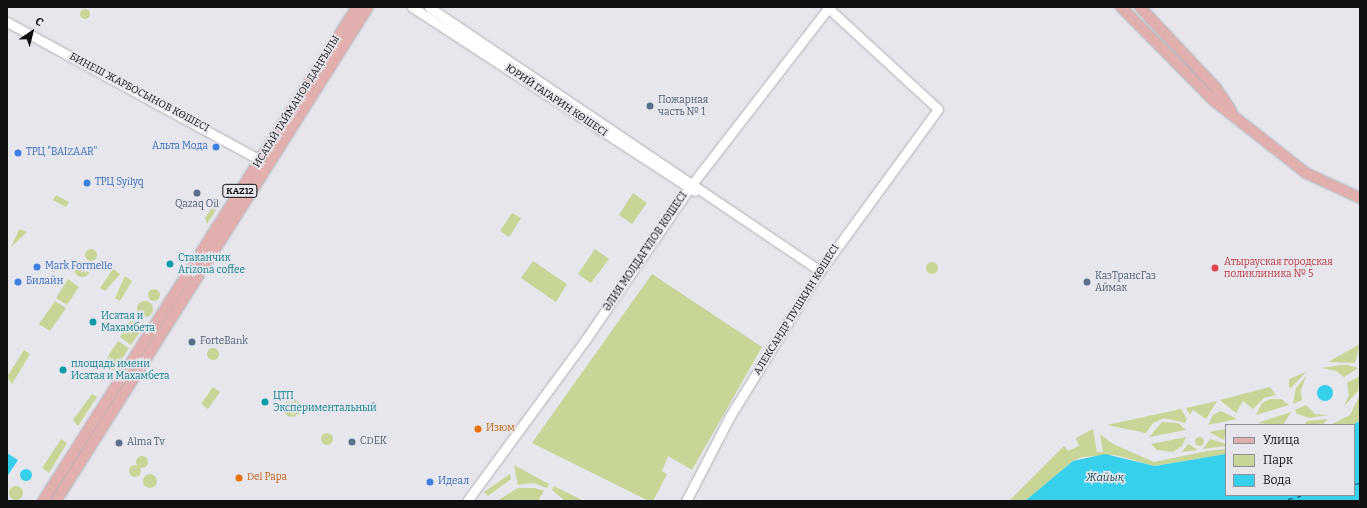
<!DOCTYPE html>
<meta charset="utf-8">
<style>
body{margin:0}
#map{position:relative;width:1367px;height:508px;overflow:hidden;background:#e6e6ec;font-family:Bitter,serif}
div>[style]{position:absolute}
.green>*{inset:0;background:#c7d696}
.round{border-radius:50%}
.water>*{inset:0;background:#36d0ec}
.ferry>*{height:1px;margin-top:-0.5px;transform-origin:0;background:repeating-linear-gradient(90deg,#12515c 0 5px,transparent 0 9px)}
.roads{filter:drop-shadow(0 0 1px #b0b0b6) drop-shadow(0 0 1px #b0b0b6)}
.secondary>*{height:9px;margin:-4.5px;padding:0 4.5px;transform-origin:4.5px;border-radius:4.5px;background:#fff}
.primary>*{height:10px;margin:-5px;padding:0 5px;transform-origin:5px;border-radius:5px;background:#e2afaf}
.dots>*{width:11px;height:11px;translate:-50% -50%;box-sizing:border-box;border:2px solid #e6e6ec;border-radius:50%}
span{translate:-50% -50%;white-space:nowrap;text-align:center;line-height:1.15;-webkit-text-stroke:3px #e6e6ec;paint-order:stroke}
.shield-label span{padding:1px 3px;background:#e6e6ec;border:1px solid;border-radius:3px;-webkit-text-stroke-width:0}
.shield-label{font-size:9px;color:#101012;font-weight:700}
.street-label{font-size:10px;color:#101012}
.service-label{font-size:10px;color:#4e5e75}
.left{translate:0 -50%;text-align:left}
.shop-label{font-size:10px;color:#366cbe}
.right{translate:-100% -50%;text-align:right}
.culture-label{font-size:10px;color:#0d838f}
.health-label{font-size:10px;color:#be3a42}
.food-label{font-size:10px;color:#c56008}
.water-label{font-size:11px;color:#12515c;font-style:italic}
.frame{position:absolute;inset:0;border:8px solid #101012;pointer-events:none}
.legend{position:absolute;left:1225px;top:424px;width:130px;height:72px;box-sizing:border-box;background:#e6e6ec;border:1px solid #909095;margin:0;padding:5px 7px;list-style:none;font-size:12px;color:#101012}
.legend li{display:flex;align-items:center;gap:8px;height:20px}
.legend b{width:20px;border:1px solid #909095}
.north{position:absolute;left:12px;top:12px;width:40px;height:40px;-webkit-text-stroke:3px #e6e6ec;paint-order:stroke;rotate:35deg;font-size:11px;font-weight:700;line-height:16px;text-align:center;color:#101012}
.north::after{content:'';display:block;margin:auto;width:14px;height:18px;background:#101012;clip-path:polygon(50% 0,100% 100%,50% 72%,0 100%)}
</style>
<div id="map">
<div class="green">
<i class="round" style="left:80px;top:9px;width:10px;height:10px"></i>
<i style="clip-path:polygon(633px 193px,647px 203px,632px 224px,619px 215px)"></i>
<i style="clip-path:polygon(56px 195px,69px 202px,66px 207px,53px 200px)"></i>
<i style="clip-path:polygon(221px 202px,207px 224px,205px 218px,215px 203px)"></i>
<i style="clip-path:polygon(512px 213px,521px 218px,509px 237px,500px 231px)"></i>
<i style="clip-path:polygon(20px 229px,27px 232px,11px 247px,19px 230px)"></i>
<i class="round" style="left:85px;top:249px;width:12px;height:12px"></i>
<i style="clip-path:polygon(595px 249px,609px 259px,591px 283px,578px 274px)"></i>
<i class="round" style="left:74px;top:261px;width:16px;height:16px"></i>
<i style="clip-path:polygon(533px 261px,567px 284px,556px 302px,521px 278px)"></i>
<i class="round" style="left:926px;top:262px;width:12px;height:12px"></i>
<i style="clip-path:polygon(113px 269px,120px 274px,105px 291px,100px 288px)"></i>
<i style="clip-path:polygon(652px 274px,762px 347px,692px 470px,668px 456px,662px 471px,667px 474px,653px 501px,649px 501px,532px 443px)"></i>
<i style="clip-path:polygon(125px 276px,132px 281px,120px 301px,115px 298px)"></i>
<i style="clip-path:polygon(68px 279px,79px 287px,67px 305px,56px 298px)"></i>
<i class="round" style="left:148px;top:289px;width:12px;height:12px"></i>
<i style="clip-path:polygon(55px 301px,66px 308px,50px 331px,39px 324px)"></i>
<i class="round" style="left:137px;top:301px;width:16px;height:16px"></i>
<i style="clip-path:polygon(131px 320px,143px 327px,131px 345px,120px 337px)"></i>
<i style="clip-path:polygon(118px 341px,129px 348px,114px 371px,103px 364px)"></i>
<i style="clip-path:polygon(1360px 344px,1355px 363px,1328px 362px)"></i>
<i class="round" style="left:207px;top:348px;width:12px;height:12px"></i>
<i style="clip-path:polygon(24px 350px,30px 354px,12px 384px,7px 377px)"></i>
<i style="clip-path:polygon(1340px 365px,1348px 365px,1358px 368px,1344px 377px,1336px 371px,1322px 368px)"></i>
<i style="clip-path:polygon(1306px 372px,1291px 388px,1289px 387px,1289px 379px)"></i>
<i style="clip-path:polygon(1306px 376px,1301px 390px,1302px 400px,1293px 404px,1296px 388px)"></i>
<i style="clip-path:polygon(1360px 376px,1358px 391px,1344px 406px,1349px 395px,1347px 383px)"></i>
<i style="clip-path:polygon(213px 387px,220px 392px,208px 409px,201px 404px)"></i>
<i style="clip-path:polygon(1270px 387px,1276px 395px,1264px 398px,1253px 409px,1243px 401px,1236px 413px,1220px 400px)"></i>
<i style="clip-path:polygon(92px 394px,97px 397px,78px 426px,73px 420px)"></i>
<i style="clip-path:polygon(1360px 395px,1360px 421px,1352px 425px,1330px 425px,1350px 415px)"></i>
<i style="clip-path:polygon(1270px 399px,1281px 399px,1289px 405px,1256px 415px,1262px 403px)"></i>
<i class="round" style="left:283px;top:399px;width:18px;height:18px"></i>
<i style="clip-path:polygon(1217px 401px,1206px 419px,1193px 410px,1190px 415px,1186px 408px)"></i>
<i style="clip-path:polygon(1306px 405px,1315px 414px,1328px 415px,1309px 418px,1297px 414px,1295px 410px)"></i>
<i style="clip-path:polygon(1181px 409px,1187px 419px,1185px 423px,1164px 418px,1153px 423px,1146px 433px,1107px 425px)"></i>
<i style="clip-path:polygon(1221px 411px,1237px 419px,1208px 425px,1213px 415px)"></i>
<i style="clip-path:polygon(1291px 412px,1283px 425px,1257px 423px)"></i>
<i style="clip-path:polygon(1328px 419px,1322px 425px,1305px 424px,1307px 421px)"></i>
<i style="clip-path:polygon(1162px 422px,1178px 423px,1186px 430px,1149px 437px)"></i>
<i style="clip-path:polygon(1093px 429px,1097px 452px,1103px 452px,1100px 434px,1113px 444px,1154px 462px,1207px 451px,1226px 449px,1226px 454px,1155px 466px,1115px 455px,1082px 457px,1073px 461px,1025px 501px,1009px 501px,1064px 446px,1068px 451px,1079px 446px,1076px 438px)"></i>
<i style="clip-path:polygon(1226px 429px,1224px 440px,1209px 432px)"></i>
<i class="round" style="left:321px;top:433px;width:12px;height:12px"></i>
<i class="round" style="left:1194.5px;top:436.5px;width:9px;height:9px"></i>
<i style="clip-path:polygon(1186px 437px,1182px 446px,1173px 452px,1157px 450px,1151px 444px)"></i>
<i style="clip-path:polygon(61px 439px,67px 443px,49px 473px,42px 468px)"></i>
<i style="clip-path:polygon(1210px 439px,1226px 444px,1226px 446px,1203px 449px)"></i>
<i style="clip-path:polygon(1188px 444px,1198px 450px,1182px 452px)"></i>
<i class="round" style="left:136px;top:456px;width:12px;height:12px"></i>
<i class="round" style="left:129px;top:465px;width:12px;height:12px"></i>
<i style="clip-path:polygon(514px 465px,549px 484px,547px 488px,533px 483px,518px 485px)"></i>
<i style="clip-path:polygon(510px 474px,511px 479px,488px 496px,484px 492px)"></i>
<i class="round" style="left:143px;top:474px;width:14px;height:14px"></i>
<i style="clip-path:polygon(554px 486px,584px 501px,565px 501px,552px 490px)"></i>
<i class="round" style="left:9px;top:486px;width:14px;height:14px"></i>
<i style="clip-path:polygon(518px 488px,535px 488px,544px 491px,538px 501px,497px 501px)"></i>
</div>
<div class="water">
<i class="round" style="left:1317px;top:385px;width:16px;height:16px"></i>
<i style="clip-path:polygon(1360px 421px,1360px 501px,1025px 501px,1073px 461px,1105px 454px,1155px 466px,1226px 454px,1226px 495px,1354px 495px,1352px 425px)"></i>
<i style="clip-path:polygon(7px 453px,18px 460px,8px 475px,7px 474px)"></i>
<i class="round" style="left:20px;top:469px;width:12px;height:12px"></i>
</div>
<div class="ferry">
<i style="left:1354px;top:484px;width:6px;rotate:-9deg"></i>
<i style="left:1279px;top:501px;width:28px;rotate:-13deg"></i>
</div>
<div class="roads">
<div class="secondary">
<i style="left:412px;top:7px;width:337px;rotate:33.1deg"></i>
<i style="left:429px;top:7px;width:472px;rotate:34deg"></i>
<i style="left:7px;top:22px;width:295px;rotate:28.6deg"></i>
<i style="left:467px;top:501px;width:201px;rotate:-53.7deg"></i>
<i style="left:586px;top:339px;width:189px;rotate:-55.6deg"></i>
<i style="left:693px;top:183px;width:222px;rotate:-52.3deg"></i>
<i style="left:686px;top:501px;width:96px;rotate:-62.6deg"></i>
<i style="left:730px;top:416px;width:171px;rotate:-58.2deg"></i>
<i style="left:820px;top:271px;width:200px;rotate:-53.9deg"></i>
<i style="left:938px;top:109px;width:151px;rotate:-137.4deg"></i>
</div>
<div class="primary">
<i style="left:1121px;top:7px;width:131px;rotate:45.3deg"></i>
<i style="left:1213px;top:100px;width:118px;rotate:38.1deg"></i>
<i style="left:1306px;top:173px;width:60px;rotate:24.8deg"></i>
<i style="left:1140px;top:7px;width:111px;rotate:46.8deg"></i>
<i style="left:1216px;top:88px;width:27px;rotate:56deg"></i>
<i style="left:43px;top:501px;width:585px;rotate:-57.56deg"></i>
<i style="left:56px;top:501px;width:584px;rotate:-57.72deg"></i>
</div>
</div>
<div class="dots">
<i style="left:650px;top:106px;background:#5c6f8a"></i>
<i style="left:216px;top:147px;background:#3f7fe0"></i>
<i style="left:18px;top:153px;background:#3f7fe0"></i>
<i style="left:87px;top:183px;background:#3f7fe0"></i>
<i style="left:197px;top:193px;background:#5c6f8a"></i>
<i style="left:170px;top:264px;background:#0f9aa8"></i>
<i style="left:37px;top:267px;background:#3f7fe0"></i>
<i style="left:1215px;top:268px;background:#e0444e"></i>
<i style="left:18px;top:282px;background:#3f7fe0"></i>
<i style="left:1087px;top:282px;background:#5c6f8a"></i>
<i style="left:93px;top:322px;background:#0f9aa8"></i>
<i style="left:192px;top:342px;background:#5c6f8a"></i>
<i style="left:63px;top:370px;background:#0f9aa8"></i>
<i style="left:265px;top:402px;background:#0f9aa8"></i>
<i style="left:478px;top:429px;background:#e8710a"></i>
<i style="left:352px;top:442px;background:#5c6f8a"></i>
<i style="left:119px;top:443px;background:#5c6f8a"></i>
<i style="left:239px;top:478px;background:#e8710a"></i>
<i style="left:430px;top:482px;background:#3f7fe0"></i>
</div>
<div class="shield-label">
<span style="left:240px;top:191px">KAZ12</span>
</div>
<div class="street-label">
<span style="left:139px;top:93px;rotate:28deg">БИНЕШ ЖАРБОСЫНОВ КӨШЕСІ</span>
<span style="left:556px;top:101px;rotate:34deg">ЮРИЙ ГАГАРИН КӨШЕСІ</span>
<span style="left:297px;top:102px;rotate:-58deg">ИСАТАЙ ТАЙМАНОВ ДАҢҒЫЛЫ</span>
<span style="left:646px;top:252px;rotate:-56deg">ӘЛИЯ МОЛДАҒҰЛОВ КӨШЕСІ</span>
<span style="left:797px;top:310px;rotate:-58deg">АЛЕКСАНДР ПУШКИН КӨШЕСІ</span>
</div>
<div class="service-label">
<span class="left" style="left:658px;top:106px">Пожарная<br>часть № 1</span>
<span style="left:197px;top:205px">Qazaq Oil</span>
<span class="left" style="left:1095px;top:282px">КазТрансГаз<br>Аймак</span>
<span class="left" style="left:200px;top:342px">ForteBank</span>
<span class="left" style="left:360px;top:442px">CDEK</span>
<span class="left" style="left:127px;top:443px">Alma Tv</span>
</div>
<div class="shop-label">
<span class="right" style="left:208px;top:147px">Альта Мода</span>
<span class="left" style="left:26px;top:153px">ТРЦ "BAIZAAR"</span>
<span class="left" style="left:95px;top:183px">ТРЦ Syilyq</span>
<span class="left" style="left:45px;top:267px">Mark Formelle</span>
<span class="left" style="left:26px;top:282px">Билайн</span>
<span class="left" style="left:438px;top:482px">Идеал</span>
</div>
<div class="culture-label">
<span class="left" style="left:178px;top:264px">Стаканчик<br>Arizona coffee</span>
<span class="left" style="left:101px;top:322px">Исатая и<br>Махамбета</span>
<span class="left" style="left:71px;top:370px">площадь имени<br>Исатая и Махамбета</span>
<span class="left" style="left:273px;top:402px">ЦТП<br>Экспериментальный</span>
</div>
<div class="health-label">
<span class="left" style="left:1224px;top:268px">Атырауская городская<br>поликлиника № 5</span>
</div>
<div class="food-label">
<span class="left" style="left:486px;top:429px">Изюм</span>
<span class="left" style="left:247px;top:478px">Del Papa</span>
</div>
<div class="water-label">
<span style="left:1105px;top:478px">Жайық</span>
</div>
<div class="frame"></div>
<ul class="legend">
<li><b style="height:5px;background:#e2afaf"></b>Улица</li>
<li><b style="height:11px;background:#c7d696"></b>Парк</li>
<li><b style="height:11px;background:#36d0ec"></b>Вода</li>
</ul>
<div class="north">С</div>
</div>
